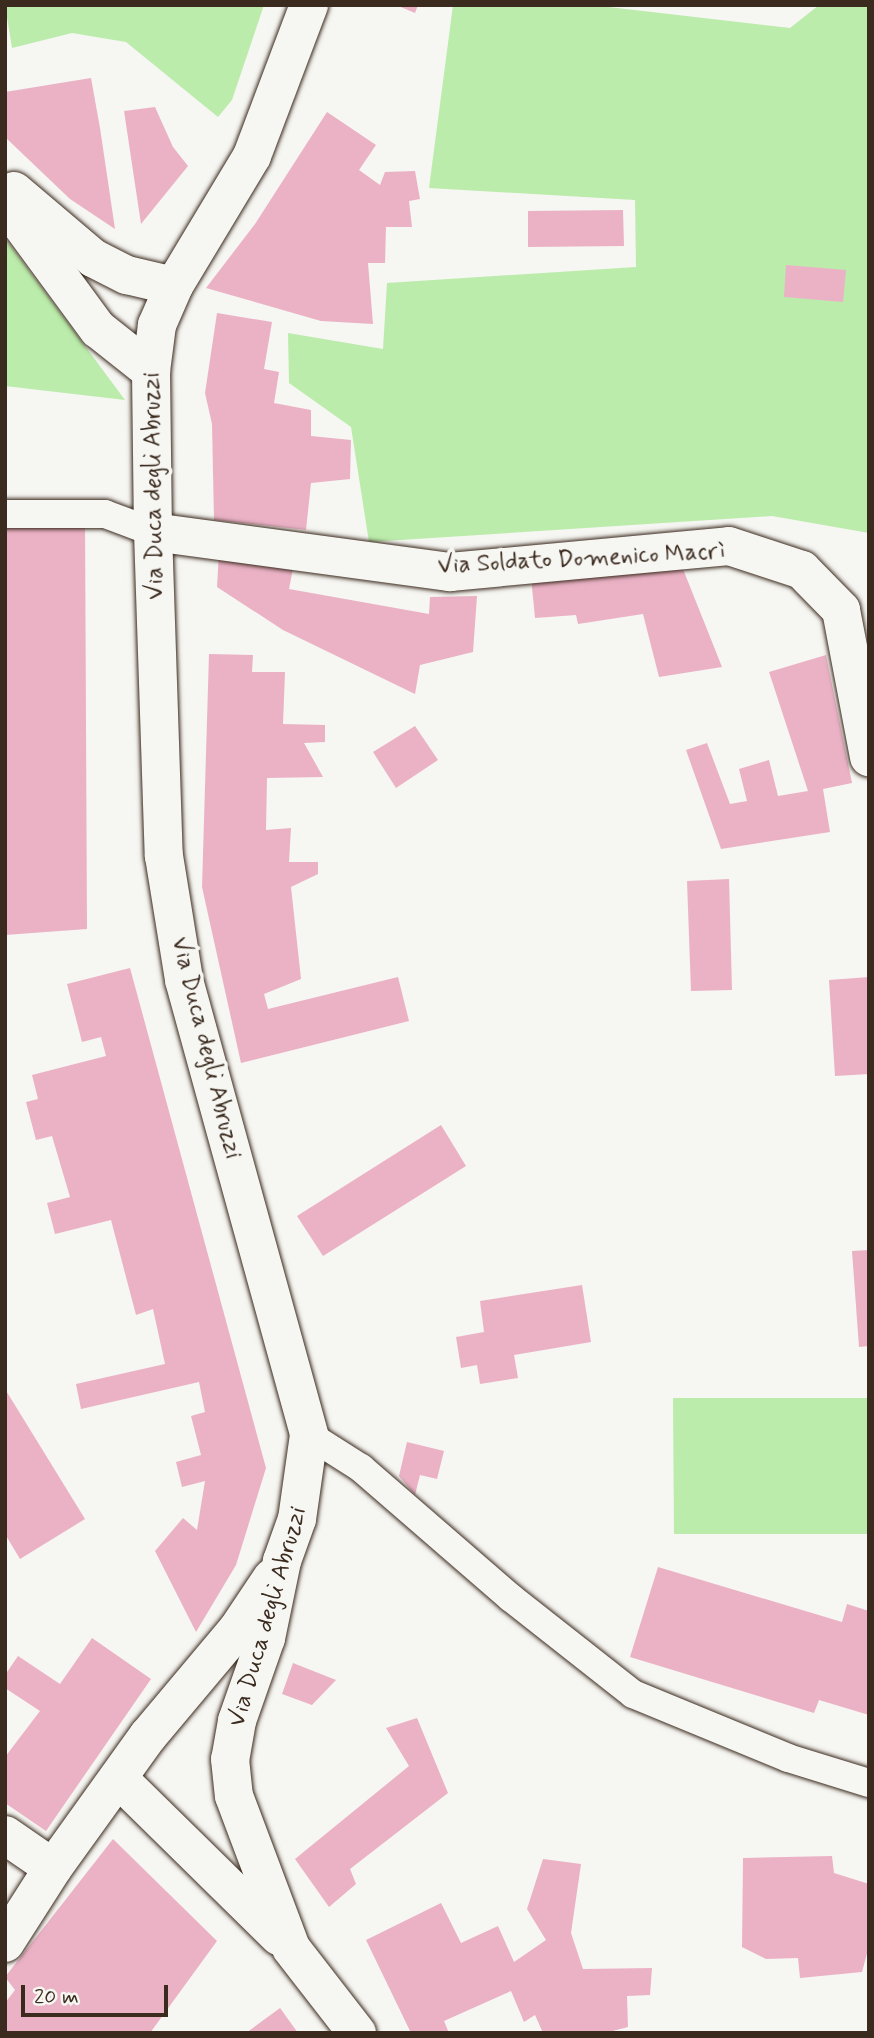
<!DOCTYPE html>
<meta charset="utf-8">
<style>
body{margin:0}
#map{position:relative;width:874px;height:2038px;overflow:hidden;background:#f6f6f2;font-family:Mynerve,sans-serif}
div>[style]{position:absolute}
.green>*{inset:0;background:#bbecab}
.building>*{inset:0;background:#ebb2c6}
.roads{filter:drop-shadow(0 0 2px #3b2a1e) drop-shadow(0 0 2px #3b2a1e)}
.service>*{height:28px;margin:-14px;padding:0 14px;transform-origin:14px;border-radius:14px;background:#f6f6f2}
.minor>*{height:38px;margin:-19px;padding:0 19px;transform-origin:19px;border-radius:19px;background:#f6f6f2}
.secondary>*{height:38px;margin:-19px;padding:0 19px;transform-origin:19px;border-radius:19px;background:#f6f6f2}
span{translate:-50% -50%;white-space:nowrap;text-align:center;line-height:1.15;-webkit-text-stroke:7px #f6f6f2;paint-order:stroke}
.street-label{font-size:24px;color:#3b2a1e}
.frame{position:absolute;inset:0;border:7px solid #3b2a1e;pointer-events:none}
.scale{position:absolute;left:21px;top:1985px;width:147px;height:32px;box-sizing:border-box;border:4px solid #3b2a1e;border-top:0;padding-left:9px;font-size:21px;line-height:24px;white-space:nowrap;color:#3b2a1e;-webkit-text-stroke:5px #f6f6f2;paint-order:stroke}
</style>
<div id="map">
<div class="green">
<i style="clip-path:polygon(5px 5px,264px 5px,232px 100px,218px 117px,126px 42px,72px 33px,12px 48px)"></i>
<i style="clip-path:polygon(453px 5px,591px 5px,790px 28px,819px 5px,869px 5px,869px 533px,772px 516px,369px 542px,351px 427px,289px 383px,288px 333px,383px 349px,387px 283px,636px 267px,635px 200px,429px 188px)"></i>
<i style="clip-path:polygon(5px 238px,125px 400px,5px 386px)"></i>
<i style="clip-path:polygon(673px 1398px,869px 1398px,869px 1534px,674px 1534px)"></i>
</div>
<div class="building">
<i style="clip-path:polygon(396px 5px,418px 5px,415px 13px)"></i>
<i style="clip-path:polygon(91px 78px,100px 128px,115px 229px,70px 199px,5px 137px,5px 92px)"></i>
<i style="clip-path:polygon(155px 107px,173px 147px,188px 166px,141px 224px,124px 111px)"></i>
<i style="clip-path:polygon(327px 112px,376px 145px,359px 170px,380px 185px,385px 172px,415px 171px,420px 199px,409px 201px,412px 227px,386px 227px,385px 263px,368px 263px,373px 324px,321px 321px,206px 288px,255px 224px)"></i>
<i style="clip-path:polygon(623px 210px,624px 246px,528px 247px,528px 211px)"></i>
<i style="clip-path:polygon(786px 265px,846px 270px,843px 302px,784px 297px)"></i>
<i style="clip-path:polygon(217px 313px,272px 322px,264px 369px,279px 372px,274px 403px,311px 410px,311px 436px,351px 440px,350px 479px,311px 483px,306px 530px,214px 520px,212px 424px,205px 393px)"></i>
<i style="clip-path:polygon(85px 519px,87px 929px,5px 935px,5px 521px)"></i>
<i style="clip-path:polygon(219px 552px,294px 563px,289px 589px,429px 614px,430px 597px,477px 596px,473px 652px,420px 665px,415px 694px,283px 630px,217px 587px)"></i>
<i style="clip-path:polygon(681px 564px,722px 667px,659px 677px,643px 614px,578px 624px,576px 615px,535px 618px,531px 577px)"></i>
<i style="clip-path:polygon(209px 654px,253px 655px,252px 672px,285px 672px,283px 724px,325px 725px,325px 742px,304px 743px,323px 777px,267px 778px,266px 830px,291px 828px,289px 862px,318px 862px,318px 874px,291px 887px,301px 979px,264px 994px,268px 1009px,398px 977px,409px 1021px,241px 1063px,202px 887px)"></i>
<i style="clip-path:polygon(826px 655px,852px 783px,823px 789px,830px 832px,721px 849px,686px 750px,707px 743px,730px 804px,747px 801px,739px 769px,769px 760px,778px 796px,808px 791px,769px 672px)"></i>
<i style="clip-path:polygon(415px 726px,438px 760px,396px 788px,373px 752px)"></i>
<i style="clip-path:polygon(729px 879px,732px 990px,691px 991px,687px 881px)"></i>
<i style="clip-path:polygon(130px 968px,266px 1468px,236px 1565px,196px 1632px,155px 1551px,183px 1518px,197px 1530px,205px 1481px,182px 1487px,176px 1462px,201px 1455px,191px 1416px,205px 1412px,199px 1382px,81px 1409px,76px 1384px,165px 1364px,153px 1309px,136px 1315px,111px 1220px,55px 1234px,47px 1203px,70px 1197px,52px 1136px,36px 1140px,26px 1102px,38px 1099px,32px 1075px,106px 1056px,101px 1037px,82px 1042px,67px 984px)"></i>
<i style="clip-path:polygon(869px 977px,869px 1074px,835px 1076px,829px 980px)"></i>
<i style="clip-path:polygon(441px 1125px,466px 1166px,323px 1256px,297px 1216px)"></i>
<i style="clip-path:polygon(869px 1250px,869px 1346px,859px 1347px,852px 1251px)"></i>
<i style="clip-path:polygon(582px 1285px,591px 1342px,514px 1355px,518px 1378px,480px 1384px,477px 1365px,461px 1368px,456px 1337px,484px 1332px,480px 1301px)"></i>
<i style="clip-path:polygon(5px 1389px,85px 1519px,20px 1559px,5px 1534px)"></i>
<i style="clip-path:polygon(407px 1442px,444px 1451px,437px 1479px,420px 1475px,415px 1495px,399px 1476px)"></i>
<i style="clip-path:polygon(658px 1567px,842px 1622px,847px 1604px,869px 1611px,869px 1715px,819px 1700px,814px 1713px,630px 1657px)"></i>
<i style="clip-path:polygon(92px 1638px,151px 1679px,46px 1831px,5px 1803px,5px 1757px,40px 1711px,5px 1688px,5px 1675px,18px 1656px,60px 1684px)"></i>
<i style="clip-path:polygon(293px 1663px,336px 1680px,312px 1705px,282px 1694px)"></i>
<i style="clip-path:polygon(417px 1718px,448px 1793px,350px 1869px,356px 1884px,329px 1907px,295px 1859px,409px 1766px,386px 1728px)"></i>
<i style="clip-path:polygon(113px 1839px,217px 1941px,150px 2033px,5px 2033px,5px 2003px,15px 1990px,5px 1977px)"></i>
<i style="clip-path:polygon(832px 1856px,834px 1873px,869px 1884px,869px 1946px,862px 1972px,800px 1978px,798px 1958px,766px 1959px,742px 1947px,743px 1858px)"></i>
<i style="clip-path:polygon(543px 1859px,581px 1864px,571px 1933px,583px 1969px,652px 1968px,650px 1995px,627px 1996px,628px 2027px,605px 2033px,543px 2033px,535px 2015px,524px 2022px,511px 1991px,444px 2021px,449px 2033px,411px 2033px,366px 1940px,441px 1903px,461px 1943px,498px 1926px,514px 1962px,546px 1940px,527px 1909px)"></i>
<i style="clip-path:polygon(280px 2008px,298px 2033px,246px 2033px)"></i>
</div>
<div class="roads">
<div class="service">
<i style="left:5px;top:514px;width:100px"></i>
<i style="left:105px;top:514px;width:51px;rotate:20.6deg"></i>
<i style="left:309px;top:1435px;width:62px;rotate:32.4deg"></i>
<i style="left:361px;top:1468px;width:198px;rotate:40.9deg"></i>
<i style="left:511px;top:1598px;width:155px;rotate:38.2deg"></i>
<i style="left:633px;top:1694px;width:168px;rotate:22.4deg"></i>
<i style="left:788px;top:1758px;width:85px;rotate:17.2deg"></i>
</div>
<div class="minor">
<i style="left:153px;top:532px;width:300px;rotate:7.7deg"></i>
<i style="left:450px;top:572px;width:280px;rotate:-5.3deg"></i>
<i style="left:729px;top:546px;width:77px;rotate:18.2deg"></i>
<i style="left:802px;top:570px;width:56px;rotate:45.7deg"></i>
<i style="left:841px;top:610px;width:150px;rotate:79.2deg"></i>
<i style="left:5px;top:1835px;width:58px;rotate:34.5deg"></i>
</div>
<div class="secondary">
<i style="left:309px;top:5px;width:161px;rotate:110.7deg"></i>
<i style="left:252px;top:156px;width:152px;rotate:121deg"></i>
<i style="left:174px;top:286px;width:43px;rotate:113.6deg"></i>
<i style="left:157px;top:325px;width:46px;rotate:97.4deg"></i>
<i style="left:151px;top:371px;width:161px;rotate:89.3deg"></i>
<i style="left:153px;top:532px;width:324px;rotate:88.1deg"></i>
<i style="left:164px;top:856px;width:126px;rotate:80.8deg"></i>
<i style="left:184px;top:980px;width:472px;rotate:74.6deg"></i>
<i style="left:309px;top:1435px;width:85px;rotate:98.1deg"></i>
<i style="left:297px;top:1519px;width:45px;rotate:109.7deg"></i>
<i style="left:282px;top:1561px;width:79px;rotate:101.7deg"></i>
<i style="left:266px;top:1638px;width:88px;rotate:109.3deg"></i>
<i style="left:237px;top:1721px;width:39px;rotate:100deg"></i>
<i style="left:230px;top:1759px;width:37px;rotate:84deg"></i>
<i style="left:234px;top:1796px;width:162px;rotate:69.4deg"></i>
<i style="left:291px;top:1948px;width:108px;rotate:52.2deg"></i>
<i style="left:14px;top:191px;width:104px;rotate:40.3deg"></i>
<i style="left:93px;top:258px;width:38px;rotate:27deg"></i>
<i style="left:127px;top:275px;width:48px;rotate:13.2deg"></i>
<i style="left:5px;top:196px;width:31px;rotate:61deg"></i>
<i style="left:20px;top:223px;width:132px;rotate:53.7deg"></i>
<i style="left:98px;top:329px;width:68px;rotate:38.4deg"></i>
<i style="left:118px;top:1778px;width:226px;rotate:44.5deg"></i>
<i style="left:5px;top:1943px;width:89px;rotate:-57.4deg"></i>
<i style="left:53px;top:1868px;width:163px;rotate:-54.3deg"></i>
<i style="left:148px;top:1736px;width:138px;rotate:-50deg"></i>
<i style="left:237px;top:1630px;width:63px;rotate:-56.1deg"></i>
</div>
</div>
<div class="street-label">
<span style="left:154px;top:486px;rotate:-91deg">Via Duca degli Abruzzi</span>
<span style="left:581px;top:559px;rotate:-3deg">Via Soldato Domenico Macrì</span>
<span style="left:206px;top:1048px;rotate:76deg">Via Duca degli Abruzzi</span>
<span style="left:268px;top:1617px;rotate:-74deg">Via Duca degli Abruzzi</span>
</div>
<div class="frame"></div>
<div class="scale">20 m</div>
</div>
